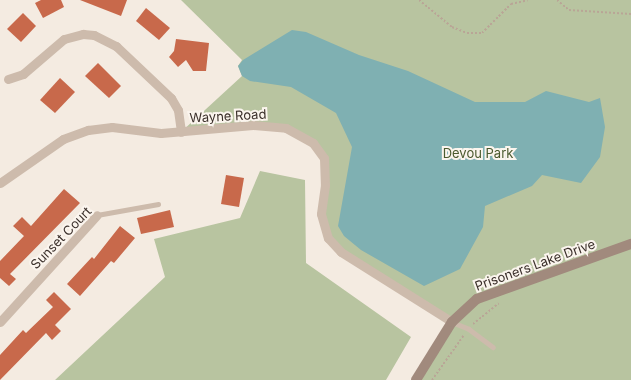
<!DOCTYPE html>
<style>
body{margin:0}
#map{position:relative;width:631px;height:380px;overflow:hidden;background:#f4ebe1;font-family:Inter,sans-serif}
div>[style]{position:absolute}
.green>*{inset:0;background:#b8c4a0}
.water>*{inset:0;background:#7fb0b2}
.building>*{inset:0;background:#c8694b}
.path>*{height:2px;margin-top:-1px;transform-origin:0;background:repeating-linear-gradient(90deg,#b9a596 0 2px,transparent 0 4px)}
.lane>*{height:4.5px;margin:-2.25px;padding:0 2.25px;transform-origin:2.25px;border-radius:2.25px;background:#cdbbac}
.street>*{height:9px;margin:-4.5px;padding:0 4.5px;transform-origin:4.5px;border-radius:4.5px;background:#cdbbac}
.secondary>*{height:10px;margin:-5px;padding:0 5px;transform-origin:5px;border-radius:5px;background:#a18a7d}
span{translate:-50% -50%;white-space:nowrap;text-align:center;line-height:1.15;-webkit-text-stroke:4px #fbf5ee;paint-order:stroke}
.street-label{font-size:13px;color:#3b302b}
.park-label{font-size:13px;color:#4a5a2e}
</style>
<div id="map">
<div class="green">
<i style="clip-path:polygon(181px 0,631px 0,631px 380px,416px 380px,452px 322px,341px 252px,324px 231px,325px 185px,319px 149px,286px 128px,181px 132px,242px 76px,238px 66px,242px 60px)"></i>
<i style="clip-path:polygon(260px 171px,305px 180px,306px 263px,411px 337px,386px 380px,55px 380px,165px 277px,154px 239px,240px 218px)"></i>
</div>
<div class="water">
<i style="clip-path:polygon(292px 30px,306px 32px,359px 55px,408px 71px,475px 102px,525px 102px,546px 91px,589px 102px,600px 98px,605px 127px,600px 157px,581px 183px,542px 175px,532px 186px,485px 206px,483px 227px,460px 269px,424px 286px,361px 250px,344px 236px,338px 226px,352px 147px,336px 113px,291px 87px,250px 81px,242px 76px,238px 66px,243px 60px)"></i>
</div>
<div class="building">
<i style="clip-path:polygon(41px 0,61px 0,64px 7px,43px 18px,35px 3px)"></i>
<i style="clip-path:polygon(80px 0,127px 0,121px 16px)"></i>
<i style="clip-path:polygon(146px 8px,170px 28px,159px 40px,136px 21px)"></i>
<i style="clip-path:polygon(23px 13px,36px 26px,21px 42px,7px 29px)"></i>
<i style="clip-path:polygon(176px 39px,209px 43px,206px 71px,193px 71px,186px 60px,178px 67px,169px 57px,174px 51px)"></i>
<i style="clip-path:polygon(98px 63px,121px 86px,109px 98px,85px 76px)"></i>
<i style="clip-path:polygon(60px 78px,75px 92px,55px 113px,40px 100px)"></i>
<i style="clip-path:polygon(226px 175px,244px 178px,239px 207px,221px 204px)"></i>
<i style="clip-path:polygon(64px 189px,80px 203px,10px 274px,16px 279px,9px 286px,0 278px,0 261px,24px 236px,13px 226px,22px 217px,31px 226px)"></i>
<i style="clip-path:polygon(170px 210px,174px 227px,141px 234px,137px 218px)"></i>
<i style="clip-path:polygon(120px 226px,135px 238px,114px 263px,111px 261px,80px 296px,67px 284px,92px 257px,94px 259px)"></i>
<i style="clip-path:polygon(54px 292px,71px 309px,55px 325px,61px 331px,52px 340px,46px 333px,0 380px,0 355px,23px 330px,26px 333px,53px 307px,46px 300px)"></i>
</div>
<div class="path">
<i style="left:419px;top:0;width:43px;rotate:39.3deg"></i>
<i style="left:452px;top:27px;width:16px;rotate:22deg"></i>
<i style="left:467px;top:33px;width:15px"></i>
<i style="left:482px;top:33px;width:41px;rotate:-45deg"></i>
<i style="left:511px;top:4px;width:17px;rotate:-13deg"></i>
<i style="left:557px;top:0;width:16px;rotate:40deg"></i>
<i style="left:569px;top:10px;width:62px;rotate:3.7deg"></i>
<i style="left:473px;top:324px;width:33px;rotate:-39deg"></i>
<i style="left:432px;top:380px;width:55px;rotate:-54.6deg"></i>
</div>
<div class="lane">
<i style="left:97px;top:215px;width:62px;rotate:-10.2deg"></i>
<i style="left:452px;top:322px;width:18px;rotate:22deg"></i>
<i style="left:469px;top:329px;width:30px;rotate:37deg"></i>
</div>
<div class="street">
<i style="left:8px;top:79px;width:16px;rotate:-18deg"></i>
<i style="left:23px;top:74px;width:54px;rotate:-40.5deg"></i>
<i style="left:64px;top:39px;width:20px;rotate:-15deg"></i>
<i style="left:83px;top:34px;width:11px;rotate:5deg"></i>
<i style="left:94px;top:35px;width:25px;rotate:27deg"></i>
<i style="left:116px;top:46px;width:76px;rotate:43.4deg"></i>
<i style="left:171px;top:98px;width:14px;rotate:60deg"></i>
<i style="left:178px;top:110px;width:22px;rotate:82deg"></i>
<i style="left:0;top:183px;width:77px;rotate:-34.9deg"></i>
<i style="left:63px;top:139px;width:27px;rotate:-20deg"></i>
<i style="left:88px;top:130px;width:24px;rotate:-7deg"></i>
<i style="left:112px;top:127px;width:49px;rotate:7deg"></i>
<i style="left:161px;top:133px;width:92px;rotate:-5deg"></i>
<i style="left:253px;top:125px;width:33px;rotate:5deg"></i>
<i style="left:286px;top:128px;width:31px;rotate:29deg"></i>
<i style="left:313px;top:143px;width:19px;rotate:54deg"></i>
<i style="left:324px;top:158px;width:27px;rotate:88deg"></i>
<i style="left:325px;top:185px;width:29px;rotate:98deg"></i>
<i style="left:321px;top:214px;width:25px;rotate:74deg"></i>
<i style="left:328px;top:238px;width:19px;rotate:47deg"></i>
<i style="left:341px;top:252px;width:131px;rotate:32.2deg"></i>
<i style="left:0;top:322px;width:144px;rotate:-47.8deg"></i>
</div>
<div class="secondary">
<i style="left:416px;top:380px;width:68px;rotate:-58.2deg"></i>
<i style="left:452px;top:322px;width:34px;rotate:-43deg"></i>
<i style="left:477px;top:299px;width:164px;rotate:-19.7deg"></i>
</div>
<div class="street-label">
<span style="left:228px;top:116px;rotate:-3deg">Wayne Road</span>
<span style="left:61px;top:238px;rotate:-46deg">Sunset Court</span>
<span style="left:535px;top:265px;rotate:-20deg">Prisoners Lake Drive</span>
</div>
<div class="park-label">
<span style="left:478px;top:153px">Devou Park</span>
</div>
</div>
